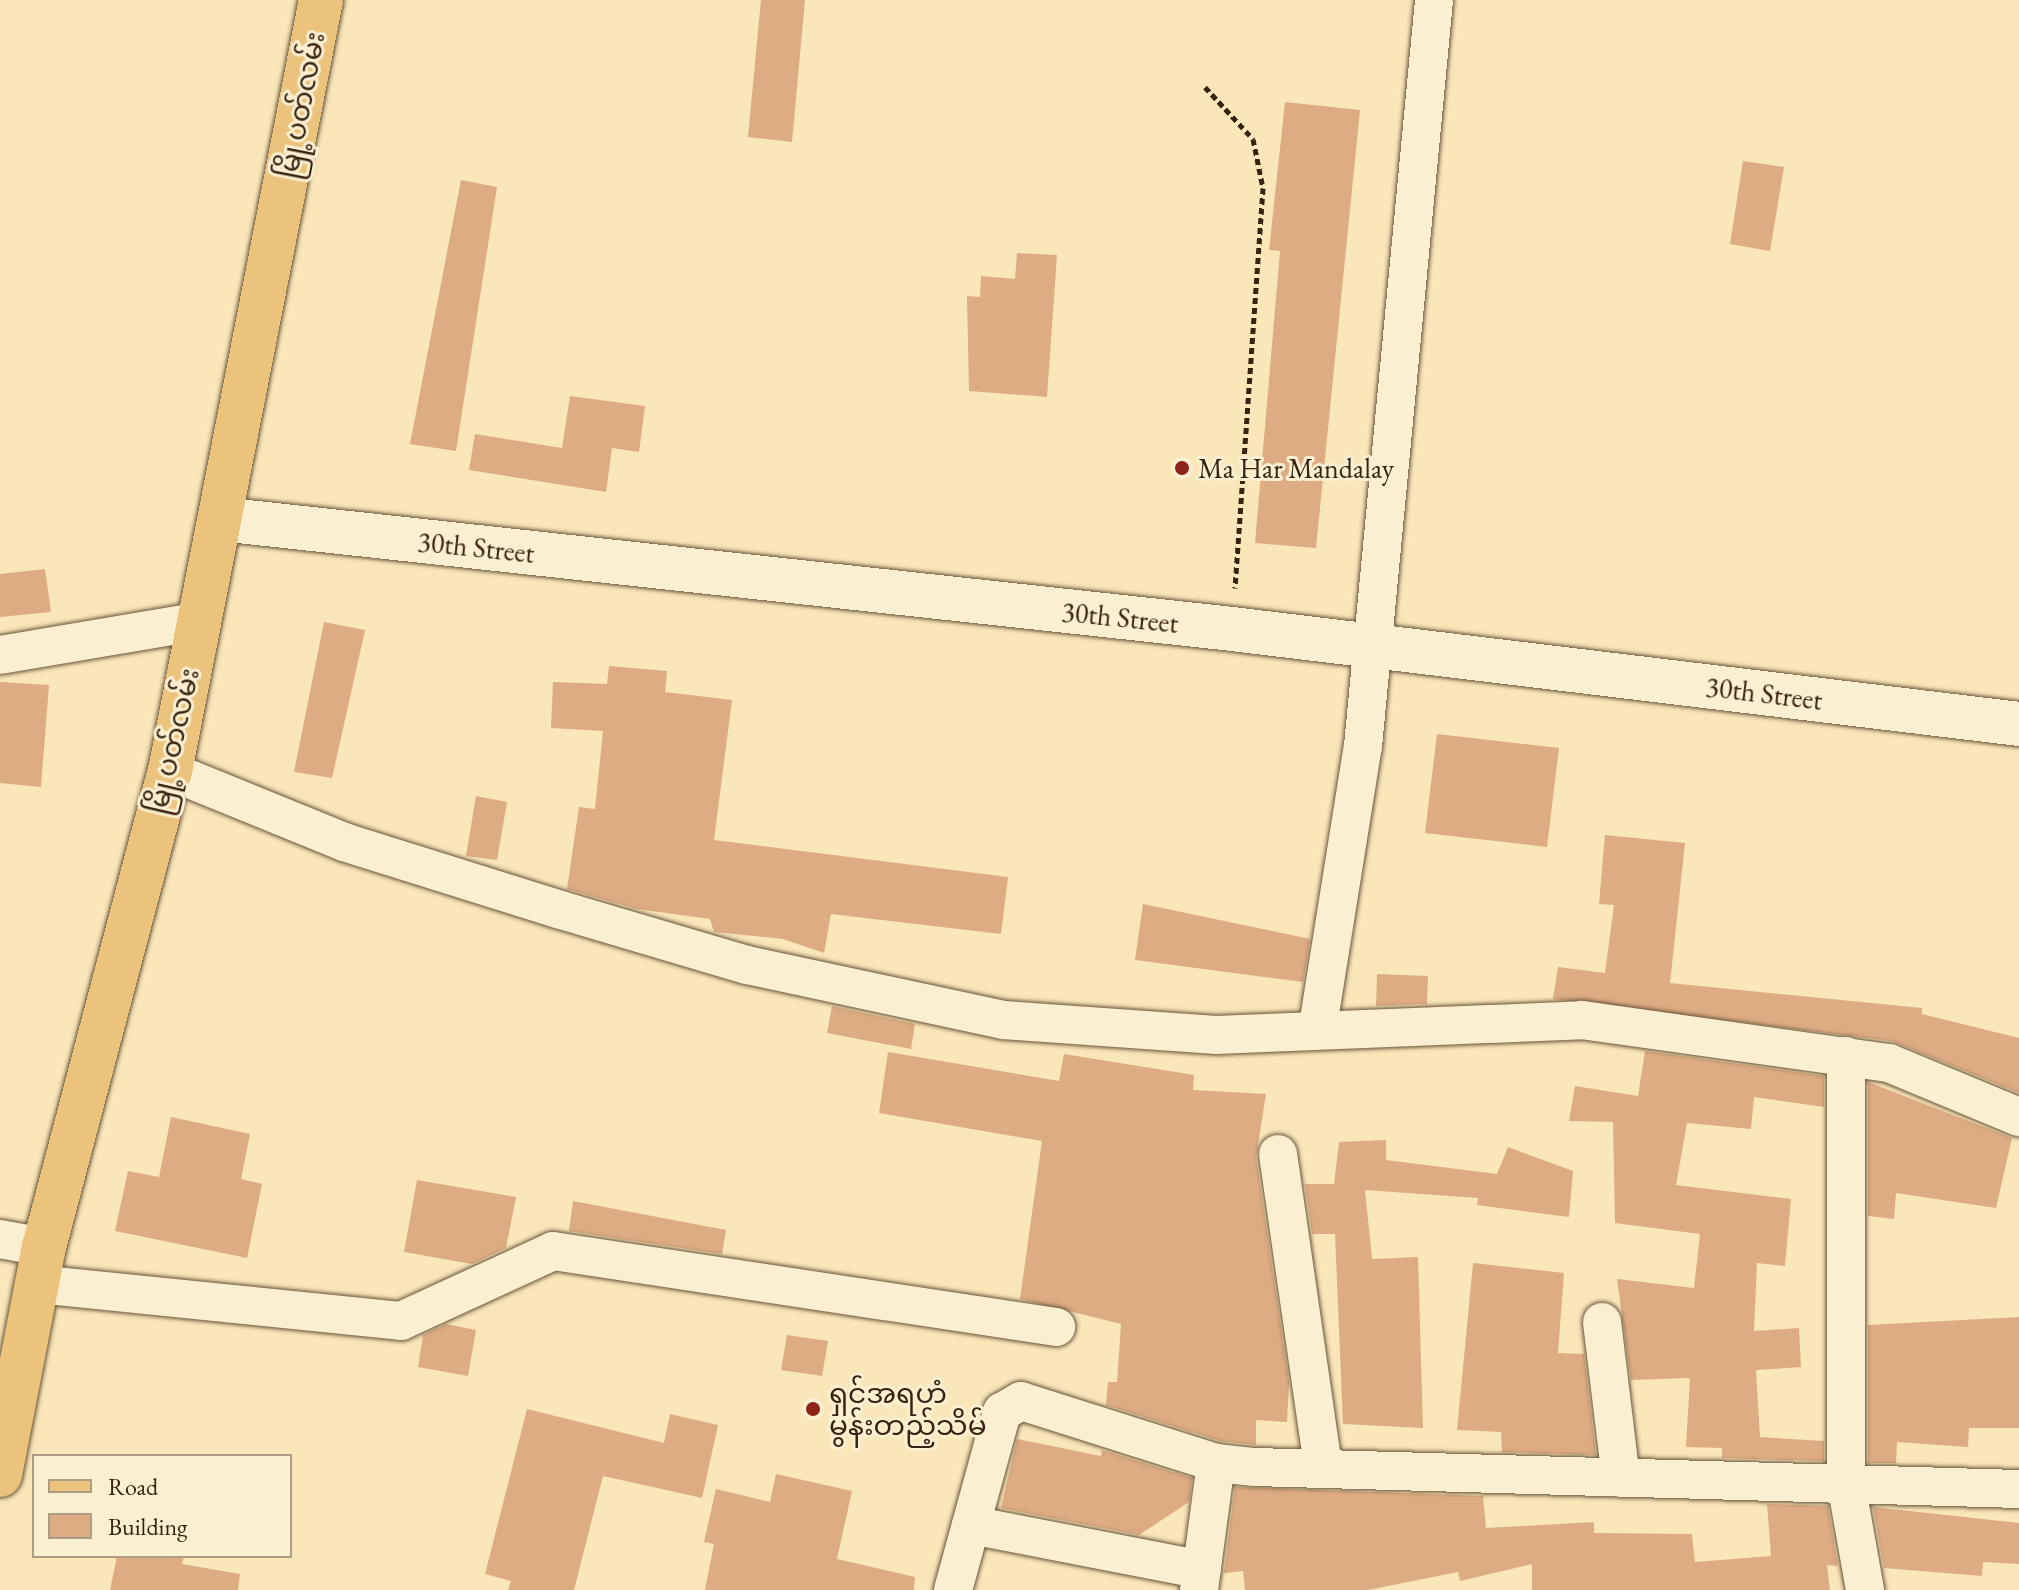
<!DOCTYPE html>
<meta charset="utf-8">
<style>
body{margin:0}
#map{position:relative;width:2019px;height:1590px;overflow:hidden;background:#f9e6b9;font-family:"EB Garamond","Noto Sans Myanmar",serif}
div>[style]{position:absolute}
.building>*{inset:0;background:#deac83}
.path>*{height:5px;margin-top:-2.5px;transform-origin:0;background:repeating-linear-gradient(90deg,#37230f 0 6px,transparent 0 10px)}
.roads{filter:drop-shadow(0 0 2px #68543a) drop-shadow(0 0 2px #68543a)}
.street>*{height:38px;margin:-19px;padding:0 19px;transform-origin:19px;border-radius:19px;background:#fbefd2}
.secondary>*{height:44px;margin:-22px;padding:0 22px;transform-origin:22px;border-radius:22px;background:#fbefd2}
.primary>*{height:44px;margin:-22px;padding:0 22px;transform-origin:22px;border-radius:22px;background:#ecc37c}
.dots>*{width:22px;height:22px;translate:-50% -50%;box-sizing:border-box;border:4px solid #fbefd2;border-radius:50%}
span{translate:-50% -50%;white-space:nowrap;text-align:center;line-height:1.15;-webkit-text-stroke:6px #fbefd2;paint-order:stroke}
.street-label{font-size:28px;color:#37230f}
.poi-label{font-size:28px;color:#37230f}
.left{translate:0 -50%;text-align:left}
.legend{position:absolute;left:32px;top:1454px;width:260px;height:104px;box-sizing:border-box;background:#fbefd2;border:2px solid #ad9d84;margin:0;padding:10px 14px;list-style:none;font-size:24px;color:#37230f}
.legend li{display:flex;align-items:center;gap:16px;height:40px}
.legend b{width:40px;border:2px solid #ad9d84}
</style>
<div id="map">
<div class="building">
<i style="clip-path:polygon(761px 0,805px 0,792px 142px,748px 137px)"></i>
<i style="clip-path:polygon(1285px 102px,1360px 110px,1316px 548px,1255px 543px,1280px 251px,1269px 250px)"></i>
<i style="clip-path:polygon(1743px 161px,1784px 167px,1770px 251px,1730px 244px)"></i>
<i style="clip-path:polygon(461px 180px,497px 187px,456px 451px,410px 444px)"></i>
<i style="clip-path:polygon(1017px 253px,1057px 255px,1047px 397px,969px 391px,967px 296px,980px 297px,981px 276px,1015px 279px)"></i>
<i style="clip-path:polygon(570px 396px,645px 406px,639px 452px,612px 448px,606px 492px,469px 470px,475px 434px,562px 448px)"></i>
<i style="clip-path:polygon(45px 569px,51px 612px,0 617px,0 574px)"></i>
<i style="clip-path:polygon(324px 622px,365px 630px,332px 778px,294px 772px)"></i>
<i style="clip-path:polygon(609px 666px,667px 671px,665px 692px,732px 700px,714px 840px,1008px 877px,1001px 934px,831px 914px,824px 953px,783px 939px,714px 932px,710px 919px,637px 909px,567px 889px,579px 807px,595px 809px,603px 731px,551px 728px,553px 682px,607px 684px)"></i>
<i style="clip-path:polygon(0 682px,49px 685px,41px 787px,0 783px)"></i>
<i style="clip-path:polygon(1437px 734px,1559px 748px,1547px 847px,1425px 833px)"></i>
<i style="clip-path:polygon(476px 796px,507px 802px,497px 860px,466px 856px)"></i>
<i style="clip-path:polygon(1605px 835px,1685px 843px,1670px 983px,1922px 1008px,1922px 1014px,2019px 1038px,2019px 1093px,1892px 1041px,1553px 999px,1558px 967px,1605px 973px,1614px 905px,1599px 904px)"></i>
<i style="clip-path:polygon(1143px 904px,1310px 939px,1303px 982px,1135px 960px)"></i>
<i style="clip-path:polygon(1377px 974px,1428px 976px,1427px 1004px,1376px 1006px)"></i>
<i style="clip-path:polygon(832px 1006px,915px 1024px,911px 1049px,827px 1033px)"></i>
<i style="clip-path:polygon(1645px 1051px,1824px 1076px,1824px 1107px,1754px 1097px,1751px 1129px,1687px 1123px,1676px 1185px,1791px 1199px,1785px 1266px,1757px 1263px,1754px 1331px,1799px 1328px,1801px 1367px,1756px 1370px,1760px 1437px,1824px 1441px,1824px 1461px,1722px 1458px,1722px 1448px,1686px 1447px,1690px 1378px,1631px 1380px,1617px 1279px,1694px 1288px,1700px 1234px,1615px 1223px,1613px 1122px,1569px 1121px,1575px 1086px,1638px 1096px)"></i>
<i style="clip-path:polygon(888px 1052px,1059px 1081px,1064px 1054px,1194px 1075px,1193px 1090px,1266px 1094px,1256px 1157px,1289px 1382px,1287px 1422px,1256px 1420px,1256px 1445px,1220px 1441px,1106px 1405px,1108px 1382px,1117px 1382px,1121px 1324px,1020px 1299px,1042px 1141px,879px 1113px)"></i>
<i style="clip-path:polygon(1868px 1082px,2012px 1138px,1996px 1208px,1896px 1193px,1894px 1219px,1868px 1216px)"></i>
<i style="clip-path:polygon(171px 1117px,250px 1134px,241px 1179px,262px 1184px,247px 1258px,115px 1231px,128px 1171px,159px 1177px)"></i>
<i style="clip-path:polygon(1386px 1140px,1386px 1160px,1497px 1174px,1508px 1147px,1573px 1171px,1569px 1217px,1477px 1205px,1478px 1198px,1365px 1190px,1372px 1259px,1418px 1257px,1423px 1428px,1343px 1424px,1335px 1234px,1312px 1234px,1305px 1184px,1334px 1184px,1339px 1142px)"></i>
<i style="clip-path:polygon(417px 1180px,516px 1197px,506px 1248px,472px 1264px,404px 1252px)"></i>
<i style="clip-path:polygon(573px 1201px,726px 1230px,722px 1254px,569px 1231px)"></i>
<i style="clip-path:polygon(1473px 1263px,1564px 1273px,1558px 1353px,1584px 1354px,1596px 1455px,1502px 1452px,1501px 1432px,1457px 1430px)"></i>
<i style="clip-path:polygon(2019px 1317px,2019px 1428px,1969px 1428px,1968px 1447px,1897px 1442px,1896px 1463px,1868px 1463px,1868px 1325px)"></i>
<i style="clip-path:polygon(446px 1324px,476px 1330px,468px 1376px,418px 1367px,423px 1335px)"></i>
<i style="clip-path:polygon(787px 1335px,828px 1341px,822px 1376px,781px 1370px)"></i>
<i style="clip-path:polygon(527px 1409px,664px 1443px,670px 1414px,718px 1425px,702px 1498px,603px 1476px,574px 1590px,508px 1590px,511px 1581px,485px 1574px)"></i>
<i style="clip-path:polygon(1017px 1439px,1101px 1456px,1102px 1450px,1192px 1478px,1189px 1502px,1139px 1535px,1001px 1508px)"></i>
<i style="clip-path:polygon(776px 1474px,852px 1491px,837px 1559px,915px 1577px,914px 1590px,705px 1590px,714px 1544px,704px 1542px,716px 1489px,770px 1502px)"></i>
<i style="clip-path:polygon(1235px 1487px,1483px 1496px,1486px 1528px,1594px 1522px,1594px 1533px,1692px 1534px,1695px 1562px,1771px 1556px,1767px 1504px,1828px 1506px,1838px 1566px,1827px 1565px,1830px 1590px,1532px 1590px,1532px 1564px,1460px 1581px,1458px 1572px,1368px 1590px,1245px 1590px,1243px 1571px,1224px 1573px)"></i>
<i style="clip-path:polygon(1873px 1507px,2019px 1523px,2019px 1564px,1983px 1562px,1982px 1576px,1884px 1568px)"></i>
<i style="clip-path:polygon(117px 1556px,184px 1556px,182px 1564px,240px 1574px,238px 1590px,110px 1590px)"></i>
</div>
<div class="path">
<i style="left:1205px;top:87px;width:71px;rotate:47.3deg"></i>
<i style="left:1253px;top:139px;width:50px;rotate:78.5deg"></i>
<i style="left:1263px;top:188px;width:401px;rotate:94deg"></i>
</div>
<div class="roads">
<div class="street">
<i style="left:0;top:655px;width:203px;rotate:-9.6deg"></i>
<i style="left:170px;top:771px;width:188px;rotate:22.2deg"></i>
<i style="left:344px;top:842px;width:227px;rotate:17.4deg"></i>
<i style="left:561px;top:910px;width:194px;rotate:16.5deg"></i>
<i style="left:747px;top:965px;width:262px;rotate:12.1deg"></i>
<i style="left:1003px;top:1020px;width:214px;rotate:4deg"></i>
<i style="left:1216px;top:1035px;width:366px;rotate:-2.3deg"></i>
<i style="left:1582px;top:1020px;width:310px;rotate:8deg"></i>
<i style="left:1889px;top:1063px;width:141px;rotate:22.6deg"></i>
<i style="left:1318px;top:1026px;width:284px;rotate:-80.9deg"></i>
<i style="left:1363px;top:746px;width:749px;rotate:-84.56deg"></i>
<i style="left:1846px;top:1056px;width:427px;rotate:90deg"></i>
<i style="left:1846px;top:1483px;width:109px;rotate:79.9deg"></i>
<i style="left:1278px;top:1154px;width:315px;rotate:81.8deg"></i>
<i style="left:0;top:1239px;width:45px;rotate:10.3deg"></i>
<i style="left:37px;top:1284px;width:366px;rotate:5.8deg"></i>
<i style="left:401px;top:1321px;width:167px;rotate:-24.7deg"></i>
<i style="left:553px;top:1251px;width:509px;rotate:8.59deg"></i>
<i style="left:1602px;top:1322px;width:157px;rotate:83.1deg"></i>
<i style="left:971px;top:1525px;width:235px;rotate:11deg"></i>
<i style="left:953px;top:1590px;width:185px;rotate:-74.6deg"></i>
<i style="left:1002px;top:1412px;width:22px;rotate:-30deg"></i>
<i style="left:1021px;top:1401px;width:205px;rotate:17.6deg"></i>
<i style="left:1216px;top:1463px;width:39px;rotate:6deg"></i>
<i style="left:1255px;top:1467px;width:764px;rotate:1.65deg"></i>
<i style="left:1199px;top:1590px;width:128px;rotate:-82.4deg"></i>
</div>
<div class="secondary">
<i style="left:220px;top:519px;width:1018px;rotate:6.2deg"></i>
<i style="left:1232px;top:629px;width:793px;rotate:6.88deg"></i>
</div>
<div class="primary">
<i style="left:0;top:1475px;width:232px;rotate:-79.1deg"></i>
<i style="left:44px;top:1247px;width:492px;rotate:-75.2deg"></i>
<i style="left:170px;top:771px;width:786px;rotate:-78.92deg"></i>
</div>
</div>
<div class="dots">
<i style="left:1182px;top:468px;background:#8f2418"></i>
<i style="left:813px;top:1409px;background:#8f2418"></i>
</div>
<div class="street-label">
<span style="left:301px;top:105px;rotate:-79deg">မြို့ပတ်လမ်း</span>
<span style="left:476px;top:547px;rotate:6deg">30th Street</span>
<span style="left:1120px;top:617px;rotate:6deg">30th Street</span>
<span style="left:1764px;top:693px;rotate:7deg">30th Street</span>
<span style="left:173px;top:741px;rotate:-77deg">မြို့ပတ်လမ်း</span>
</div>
<div class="poi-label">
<span class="left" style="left:1198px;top:468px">Ma Har Mandalay</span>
<span class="left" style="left:829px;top:1409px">ရှင်အရဟံ<br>မွန်းတည့်သိမ်</span>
</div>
<ul class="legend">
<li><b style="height:10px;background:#ecc37c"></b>Road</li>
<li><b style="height:22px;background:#deac83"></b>Building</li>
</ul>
</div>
